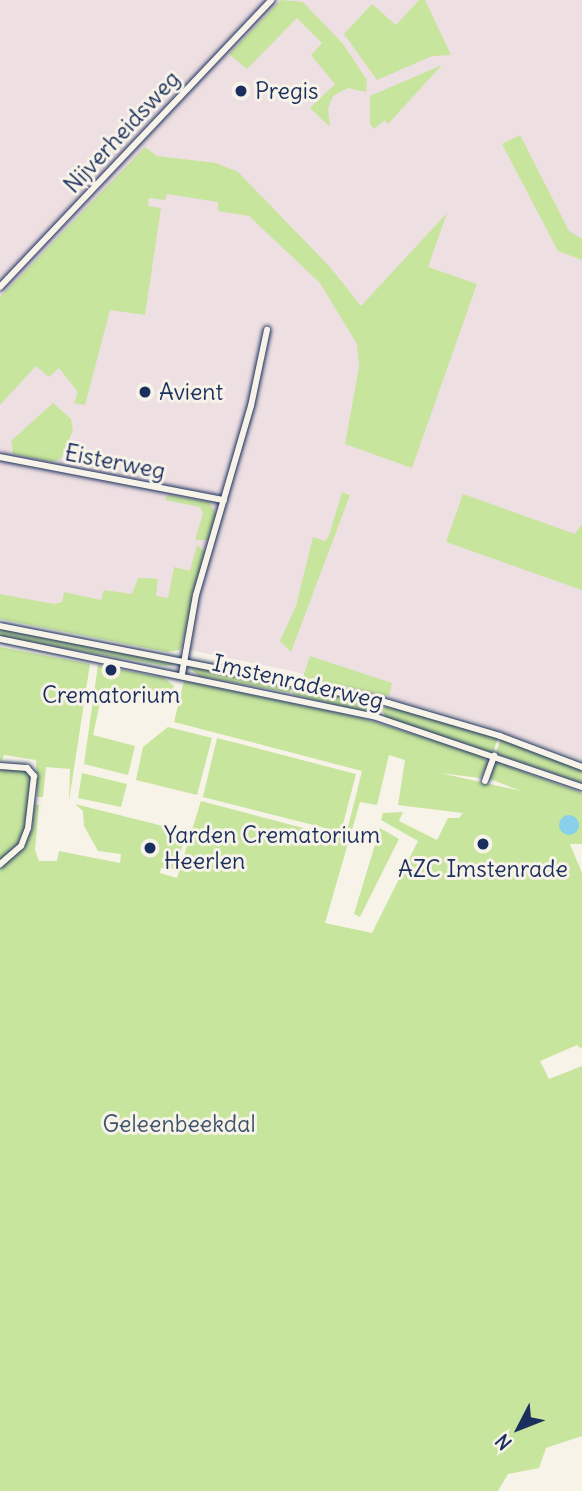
<!DOCTYPE html>
<style>
body{margin:0}
#map{position:relative;width:582px;height:1491px;overflow:hidden;background:#f7f3e8;font-family:Delius,sans-serif}
div>[style]{position:absolute}
.built>*{inset:0;background:#eedfe2}
.green>*{inset:0;background:#c7e59d}
.water>*{inset:0;background:#89d0eb}
.round{border-radius:50%}
.roads{filter:drop-shadow(0 0 2px #1b2f5e) drop-shadow(0 0 2px #1b2f5e)}
.minor>*{height:6px;margin:-3px;padding:0 3px;transform-origin:3px;border-radius:3px;background:#f7f3e8}
.dots>*{width:19px;height:19px;translate:-50% -50%;box-sizing:border-box;border:4px solid #f7f3e8;border-radius:50%}
span{translate:-50% -50%;white-space:nowrap;text-align:center;line-height:1.15;-webkit-text-stroke:6px #f7f3e8;paint-order:stroke}
.poi-label{font-size:23px;color:#1b2f5e}
.left{translate:0 -50%;text-align:left}
.street-label{font-size:23px;color:#1b2f5e}
.park-label{font-size:23px;color:#3d536b}
.north{position:absolute;left:484px;top:1393px;width:70px;height:70px;-webkit-text-stroke:5px #f7f3e8;paint-order:stroke;rotate:228deg;font-size:19px;font-weight:700;line-height:28px;text-align:center;color:#1b2f5e}
.north::after{content:'';display:block;margin:auto;width:24px;height:32px;background:#1b2f5e;clip-path:polygon(50% 0,100% 100%,50% 72%,0 100%)}
</style>
<div id="map">
<div class="built">
<i style="clip-path:polygon(0 0,582px 0,582px 760px,472px 721px,296px 672px,0 611px)"></i>
</div>
<div class="green">
<i style="clip-path:polygon(281px 0,303px 2px,343px 44px,367px 80px,366px 92px,348px 88px,333px 96px,328px 108px,330px 127px,310px 108px,335px 84px,311px 55px,322px 43px,297px 18px,247px 69px,229px 54px)"></i>
<i style="clip-path:polygon(419px 0,425px 0,451px 55px,432px 56px,377px 80px,344px 34px,372px 4px,396px 25px)"></i>
<i style="clip-path:polygon(442px 65px,388px 124px,385px 120px,374px 129px,370px 124px,370px 96px)"></i>
<i style="clip-path:polygon(520px 135px,569px 231px,582px 239px,582px 260px,558px 251px,502px 144px)"></i>
<i style="clip-path:polygon(145px 147px,157px 156px,216px 163px,238px 172px,330px 267px,361px 306px,447px 213px,428px 267px,477px 284px,412px 468px,345px 444px,359px 367px,357px 344px,320px 283px,249px 216px,218px 211px,218px 202px,167px 194px,165px 200px,149px 198px,148px 206px,161px 208px,145px 315px,110px 310px,85px 405px,74px 403px,78px 392px,59px 368px,49px 377px,36px 366px,0 405px,0 297px)"></i>
<i style="clip-path:polygon(53px 403px,71px 419px,73px 430px,61px 459px,52px 462px,13px 454px,11px 441px)"></i>
<i style="clip-path:polygon(342px 492px,350px 495px,291px 652px,280px 641px,296px 606px,313px 537px,325px 541px,329px 536px)"></i>
<i style="clip-path:polygon(463px 494px,575px 534px,582px 524px,582px 590px,446px 542px)"></i>
<i style="clip-path:polygon(168px 495px,209px 502px,216px 514px,209px 540px,195px 540px,203px 514px,200px 507px,165px 500px)"></i>
<i style="clip-path:polygon(197px 545px,205px 552px,180px 650px,167px 652px,0 619px,0 594px,54px 604px,62px 602px,64px 592px,101px 600px,104px 590px,132px 594px,138px 578px,148px 578px,158px 579px,156px 596px,168px 598px,174px 567px,190px 571px)"></i>
<i style="clip-path:polygon(0 628px,176px 662px,176px 664px,166px 666px,0 637px)"></i>
<i style="clip-path:polygon(0 647px,90px 664px,69px 801px,70px 769px,46px 767px,43px 797px,37px 797px,36px 760px,4px 755px,0 764px)"></i>
<i style="clip-path:polygon(310px 656px,392px 683px,389px 696px,303px 677px)"></i>
<i style="clip-path:polygon(98px 665px,164px 678px,174px 686px,169px 703px,103px 689px,93px 735px,135px 746px,128px 775px,84px 764px)"></i>
<i style="clip-path:polygon(189px 667px,189px 666px,292px 684px,290px 693px,199px 676px)"></i>
<i style="clip-path:polygon(evenodd,184px 681px,362px 718px,482px 756px,488px 763px,480px 778px,440px 773px,521px 791px,490px 779px,492px 767px,499px 763px,582px 793px,582px 844px,570px 844px,582px 873px,582px 1049px,577px 1045px,540px 1061px,549px 1079px,582px 1066px,582px 1436px,546px 1448px,539px 1468px,508px 1474px,498px 1491px,0 1491px,0 767px,29px 771px,34px 784px,21px 848px,32px 829px,35px 804px,39px 805px,35px 850px,39px 861px,57px 861px,59px 851px,120px 863px,121px 854px,98px 851px,84px 826px,83px 811px,75px 804px,187px 832px,175px 869px,161px 868px,160px 873px,177px 878px,201px 801px,345px 839px,362px 771px,174px 722px,184px 681px,389px 755px,405px 760px,398px 805px,463px 813px,459px 818px,448px 818px,437px 840px,399px 821px,403px 812px,383px 813px,381px 820px,418px 841px,372px 933px,325px 923px,360px 802px,377px 805px,389px 755px)"></i>
<i style="clip-path:polygon(295px 684px,366px 700px,370px 708px,364px 712px,292px 694px)"></i>
<i style="clip-path:polygon(388px 705px,498px 737px,493px 753px,386px 718px,382px 710px)"></i>
<i style="clip-path:polygon(168px 727px,212px 738px,197px 795px,136px 780px,143px 747px)"></i>
<i style="clip-path:polygon(217px 738px,356px 774px,341px 832px,203px 797px)"></i>
<i style="clip-path:polygon(501px 738px,582px 769px,582px 783px,496px 754px)"></i>
<i style="clip-path:polygon(82px 773px,127px 784px,121px 807px,78px 798px)"></i>
<i style="clip-path:polygon(380px 828px,399px 839px,360px 917px,354px 914px)"></i>
</div>
<div class="water">
<i class="round" style="left:559px;top:815px;width:20px;height:20px"></i>
</div>
<div class="roads">
<div class="minor">
<i style="left:0;top:287px;width:395px;rotate:-46.6deg"></i>
<i style="left:0;top:457px;width:228px;rotate:10.9deg"></i>
<i style="left:0;top:626px;width:385px;rotate:11.1deg"></i>
<i style="left:378px;top:700px;width:127px;rotate:16.4deg"></i>
<i style="left:500px;top:736px;width:88px;rotate:20.7deg"></i>
<i style="left:0;top:639px;width:381px;rotate:11.7deg"></i>
<i style="left:373px;top:716px;width:221px;rotate:18.8deg"></i>
<i style="left:182px;top:674px;width:80px;rotate:-80deg"></i>
<i style="left:196px;top:595px;width:197px;rotate:-73.8deg"></i>
<i style="left:251px;top:406px;width:78px;rotate:-78.1deg"></i>
<i style="left:0;top:766px;width:27px;rotate:4deg"></i>
<i style="left:27px;top:768px;width:11px;rotate:49deg"></i>
<i style="left:34px;top:776px;width:52px;rotate:96.6deg"></i>
<i style="left:28px;top:828px;width:19px;rotate:111deg"></i>
<i style="left:21px;top:846px;width:28px;rotate:139deg"></i>
<i style="left:485px;top:781px;width:27px;rotate:-70deg"></i>
</div>
</div>
<div class="dots">
<i style="left:241px;top:91px;background:#1b2f5e"></i>
<i style="left:145px;top:392px;background:#1b2f5e"></i>
<i style="left:111px;top:670px;background:#1b2f5e"></i>
<i style="left:483px;top:844px;background:#1b2f5e"></i>
<i style="left:150px;top:848px;background:#1b2f5e"></i>
</div>
<div class="poi-label">
<span class="left" style="left:255px;top:91px">Pregis</span>
<span class="left" style="left:159px;top:392px">Avient</span>
<span style="left:111px;top:695px">Crematorium</span>
<span class="left" style="left:164px;top:848px">Yarden Crematorium<br>Heerlen</span>
<span style="left:483px;top:869px">AZC Imstenrade</span>
</div>
<div class="street-label">
<span style="left:122px;top:132px;rotate:-47deg">Nijverheidsweg</span>
<span style="left:115px;top:462px;rotate:11deg">Eisterweg</span>
<span style="left:298px;top:682px;rotate:13deg">Imstenraderweg</span>
</div>
<div class="park-label">
<span style="left:179px;top:1124px">Geleenbeekdal</span>
</div>
<div class="north">N</div>
</div>
